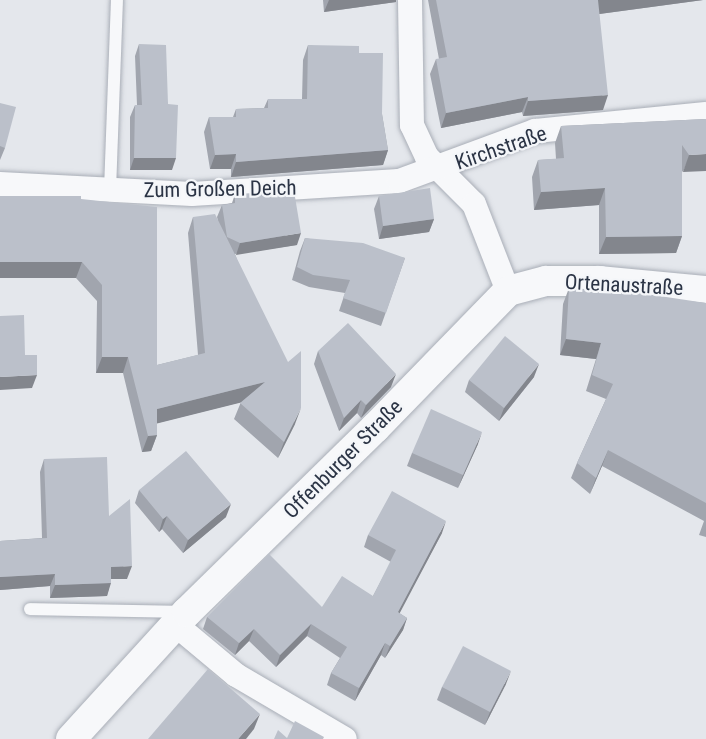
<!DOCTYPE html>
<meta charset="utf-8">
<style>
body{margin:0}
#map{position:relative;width:706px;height:739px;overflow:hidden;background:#e4e7ec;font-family:"Roboto Condensed",sans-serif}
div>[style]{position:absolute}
.roads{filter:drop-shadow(0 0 2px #a9aeb7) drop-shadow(0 0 2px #a9aeb7)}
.service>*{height:12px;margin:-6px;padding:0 6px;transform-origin:6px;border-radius:6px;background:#f7f8fa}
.minor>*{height:24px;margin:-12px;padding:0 12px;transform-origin:12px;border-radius:12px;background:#f7f8fa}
.tertiary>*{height:30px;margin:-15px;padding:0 15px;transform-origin:15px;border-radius:15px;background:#f7f8fa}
.wall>*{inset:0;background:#a1a5ae}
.shaded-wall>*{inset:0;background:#83868d}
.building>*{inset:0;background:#bbc0ca}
span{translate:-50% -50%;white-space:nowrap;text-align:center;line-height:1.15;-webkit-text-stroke:4.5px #f4f6f9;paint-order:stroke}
.street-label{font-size:21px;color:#2b3445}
</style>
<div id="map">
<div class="roads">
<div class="service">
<i style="left:110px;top:190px;width:190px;rotate:-87.9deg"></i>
<i style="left:30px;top:609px;width:152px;rotate:1.1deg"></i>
</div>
<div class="minor">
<i style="left:410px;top:0;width:125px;rotate:89.1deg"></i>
<i style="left:412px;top:125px;width:35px;rotate:65deg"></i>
<i style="left:427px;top:157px;width:66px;rotate:45deg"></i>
<i style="left:474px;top:204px;width:93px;rotate:68.7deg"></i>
<i style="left:0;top:184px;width:192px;rotate:3deg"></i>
<i style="left:192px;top:194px;width:207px;rotate:-3.6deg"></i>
<i style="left:399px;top:181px;width:145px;rotate:-20.2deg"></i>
<i style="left:535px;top:131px;width:172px;rotate:-5.7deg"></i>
<i style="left:176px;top:625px;width:78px;rotate:39.8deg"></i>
<i style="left:236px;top:675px;width:126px;rotate:30.4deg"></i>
</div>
<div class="tertiary">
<i style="left:71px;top:739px;width:172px;rotate:-47.6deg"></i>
<i style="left:187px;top:612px;width:263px;rotate:-44.4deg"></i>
<i style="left:375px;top:428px;width:191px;rotate:-45.8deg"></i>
<i style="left:508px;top:291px;width:39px;rotate:-15deg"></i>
<i style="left:546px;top:281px;width:54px"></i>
<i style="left:600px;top:281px;width:106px;rotate:5.4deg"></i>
</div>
</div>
<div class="wall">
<i style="clip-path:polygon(323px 0,396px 0,396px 2px,324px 12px)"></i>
<i style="clip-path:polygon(428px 0,703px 0,599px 14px,603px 110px,523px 116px,522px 112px,441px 128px,430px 74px,436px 59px,439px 59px)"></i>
<i style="clip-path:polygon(139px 44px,168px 104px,172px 170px,130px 170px,130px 117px,135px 105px,137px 105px,135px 56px)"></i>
<i style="clip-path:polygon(308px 45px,359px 53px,382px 114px,388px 150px,383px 165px,231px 177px,231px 169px,210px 169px,204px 132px,209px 117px,233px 117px,236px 109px,264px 108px,268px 99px,302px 99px,303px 60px)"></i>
<i style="clip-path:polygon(0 103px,5px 148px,0 160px)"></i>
<i style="clip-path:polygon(706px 119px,683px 172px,682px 171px,682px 236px,676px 253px,599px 254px,599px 205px,534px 210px,532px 177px,538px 160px,556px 159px,555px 143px,561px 126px)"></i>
<i style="clip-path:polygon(235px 194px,297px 245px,235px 254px,295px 424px,278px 458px,234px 419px,241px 402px,157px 423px,157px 435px,151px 451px,142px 452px,123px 373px,96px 373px,97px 301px,76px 278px,0 278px,0 196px,81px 199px,157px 365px,198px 355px,188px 233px,193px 217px,218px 221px,217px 217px,222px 205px,232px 203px)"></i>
<i style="clip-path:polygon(379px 196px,434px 219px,429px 232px,379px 239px,374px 209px)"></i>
<i style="clip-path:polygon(305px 238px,405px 258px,381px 326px,339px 311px,345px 293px,309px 287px,292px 280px,300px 251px)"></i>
<i style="clip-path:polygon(569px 288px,706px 303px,706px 537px,699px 535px,704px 521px,602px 466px,590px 494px,571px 478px,577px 463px,606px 399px,586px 391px,596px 359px,560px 355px,563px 304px)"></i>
<i style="clip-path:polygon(318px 351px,391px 387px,361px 418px,357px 413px,339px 431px,314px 364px)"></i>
<i style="clip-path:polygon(534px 377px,499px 421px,465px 392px,469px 380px)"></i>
<i style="clip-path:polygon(478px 444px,458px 488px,407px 466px,412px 453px)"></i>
<i style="clip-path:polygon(44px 459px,109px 516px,127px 579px,111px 579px,107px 596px,50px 598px,50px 586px,0 590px,0 541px,42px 538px,40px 472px)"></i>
<i style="clip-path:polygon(139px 490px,226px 517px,183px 553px,162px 529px,159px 532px,135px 503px)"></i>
<i style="clip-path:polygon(442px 533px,399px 613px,407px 618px,403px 630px,385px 658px,381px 655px,355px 701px,327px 685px,331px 673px,340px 658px,307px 636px,276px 667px,249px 641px,235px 655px,203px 629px,207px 617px,322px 607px,373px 596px,391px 562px,364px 547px,368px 535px)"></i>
<i style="clip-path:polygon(506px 684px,485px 725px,437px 700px,442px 687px)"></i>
</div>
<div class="shaded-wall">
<i style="clip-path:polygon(329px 0,396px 0,396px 2px,324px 12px)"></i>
<i style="clip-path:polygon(598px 0,703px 0,592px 15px)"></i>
<i style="clip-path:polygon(608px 95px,603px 110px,523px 116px,528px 101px)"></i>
<i style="clip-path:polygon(528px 97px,522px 112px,441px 128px,446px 113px)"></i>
<i style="clip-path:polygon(388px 150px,383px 165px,231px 177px,236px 162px)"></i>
<i style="clip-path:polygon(236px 154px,231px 169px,210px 169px,215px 155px)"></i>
<i style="clip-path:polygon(706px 154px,706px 171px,683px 172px,689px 155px)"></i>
<i style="clip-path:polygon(134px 158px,176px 158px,172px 170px,130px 170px)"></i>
<i style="clip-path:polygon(605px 188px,599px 205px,534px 210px,541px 192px)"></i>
<i style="clip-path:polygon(434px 219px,429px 232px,379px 239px,383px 226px)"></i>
<i style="clip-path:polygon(301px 233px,297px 245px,236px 255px,240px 243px)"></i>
<i style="clip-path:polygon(682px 236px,676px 253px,599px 254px,606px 237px)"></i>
<i style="clip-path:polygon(0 262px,82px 262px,76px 278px,0 278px)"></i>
<i style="clip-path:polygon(566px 339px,601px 343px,596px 359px,560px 355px)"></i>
<i style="clip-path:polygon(102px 357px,128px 357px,123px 373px,96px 373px)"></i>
<i style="clip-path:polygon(539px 364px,534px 377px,499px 421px,504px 408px)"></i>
<i style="clip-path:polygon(396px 374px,391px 387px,361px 418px,366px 405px)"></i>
<i style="clip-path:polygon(37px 375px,32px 388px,0 390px,0 377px)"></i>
<i style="clip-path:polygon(265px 382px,259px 398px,151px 425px,157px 409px)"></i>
<i style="clip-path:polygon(361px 400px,357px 413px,339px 431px,344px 418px)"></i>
<i style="clip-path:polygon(301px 408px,295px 424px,278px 458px,284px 442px)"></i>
<i style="clip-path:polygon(482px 432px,478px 444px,458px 488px,463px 475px)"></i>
<i style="clip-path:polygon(157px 435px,151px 451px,142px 452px,148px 436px)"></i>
<i style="clip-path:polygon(608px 450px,602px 466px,590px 494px,596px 478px)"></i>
<i style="clip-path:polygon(231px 504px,226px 517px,183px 553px,188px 540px)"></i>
<i style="clip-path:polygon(167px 516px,162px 529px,159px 532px,163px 519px)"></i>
<i style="clip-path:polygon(446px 521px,442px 533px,394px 624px,398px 612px)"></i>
<i style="clip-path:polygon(132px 566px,127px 579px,106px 579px,111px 567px)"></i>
<i style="clip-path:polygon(55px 574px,50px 586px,0 590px,0 577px)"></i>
<i style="clip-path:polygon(111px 583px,107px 596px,50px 598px,55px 585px)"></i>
<i style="clip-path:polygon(407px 618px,403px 630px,385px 658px,390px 646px)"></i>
<i style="clip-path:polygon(311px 624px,307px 636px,276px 667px,280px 655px)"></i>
<i style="clip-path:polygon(254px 629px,249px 641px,235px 655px,239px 643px)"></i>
<i style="clip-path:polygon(385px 643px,381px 655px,355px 701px,359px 688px)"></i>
<i style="clip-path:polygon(511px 671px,506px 684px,485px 725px,490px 712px)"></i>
<i style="clip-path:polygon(260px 714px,254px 729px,246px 739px,238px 739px)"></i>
</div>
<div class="building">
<i style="clip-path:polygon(436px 0,600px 0,598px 0,608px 95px,528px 101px,528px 97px,446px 113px,436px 59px,447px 57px)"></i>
<i style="clip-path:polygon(139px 44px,166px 45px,168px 104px,178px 105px,176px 158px,134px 158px,135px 105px,142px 105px)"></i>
<i style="clip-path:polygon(308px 45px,359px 46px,359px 53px,383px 53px,382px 114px,388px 150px,236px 162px,236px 154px,215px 155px,209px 117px,236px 117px,236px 109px,268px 108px,268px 99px,307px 99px)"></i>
<i style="clip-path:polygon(0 103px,16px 107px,5px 148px,0 146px)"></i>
<i style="clip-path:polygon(706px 119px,706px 154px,689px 155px,682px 145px,682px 236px,606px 237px,605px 188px,541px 192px,538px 160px,564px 158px,561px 126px)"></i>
<i style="clip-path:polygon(430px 188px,434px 219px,383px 226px,379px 196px)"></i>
<i style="clip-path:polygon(294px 191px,301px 233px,240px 243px,227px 237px,222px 205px,235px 203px,235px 194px)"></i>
<i style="clip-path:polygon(0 196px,81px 196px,81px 199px,157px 207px,157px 365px,205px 353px,193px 217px,215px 214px,288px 362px,301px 351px,301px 408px,284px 442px,240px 403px,265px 382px,157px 409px,157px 435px,148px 436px,128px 357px,102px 357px,102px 285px,82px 262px,0 262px)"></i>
<i style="clip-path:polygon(305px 238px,363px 243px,405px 258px,386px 313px,343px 298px,350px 280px,313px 275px,297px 267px)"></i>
<i style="clip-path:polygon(569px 288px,633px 292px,706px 303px,706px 503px,608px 450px,596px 478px,577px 463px,613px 384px,592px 375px,601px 343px,566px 339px)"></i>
<i style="clip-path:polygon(24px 315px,25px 355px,37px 355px,37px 375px,0 377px,0 316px)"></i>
<i style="clip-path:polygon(348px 323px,396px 374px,366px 405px,361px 400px,344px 418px,318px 351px)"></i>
<i style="clip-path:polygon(505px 336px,539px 364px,504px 408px,469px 380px)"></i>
<i style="clip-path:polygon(431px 409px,482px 432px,463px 475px,412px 453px)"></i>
<i style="clip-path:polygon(186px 451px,231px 504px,188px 540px,167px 516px,163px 519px,139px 490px)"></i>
<i style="clip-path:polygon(107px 457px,109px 516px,130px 499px,132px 566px,111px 567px,111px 583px,55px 585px,55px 574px,0 577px,0 541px,47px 538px,44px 459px)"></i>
<i style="clip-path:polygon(392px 491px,446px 521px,398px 612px,407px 618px,390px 646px,385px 643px,359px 688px,331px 673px,347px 647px,311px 624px,280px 655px,254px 629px,239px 643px,207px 617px,269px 554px,322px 607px,342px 576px,373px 596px,396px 550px,368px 535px)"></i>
<i style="clip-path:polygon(463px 646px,511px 671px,490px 712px,442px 687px)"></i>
<i style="clip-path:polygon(208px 669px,260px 714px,238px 739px,148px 739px)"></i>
<i style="clip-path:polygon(295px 721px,324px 737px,323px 739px,274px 739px,278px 730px,287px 738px)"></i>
</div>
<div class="street-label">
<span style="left:501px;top:148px;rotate:-19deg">Kirchstraße</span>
<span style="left:220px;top:189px;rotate:-1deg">Zum Großen Deich</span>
<span style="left:624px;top:285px;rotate:3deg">Ortenaustraße</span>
<span style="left:343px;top:459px;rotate:-45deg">Offenburger Straße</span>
</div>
</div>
